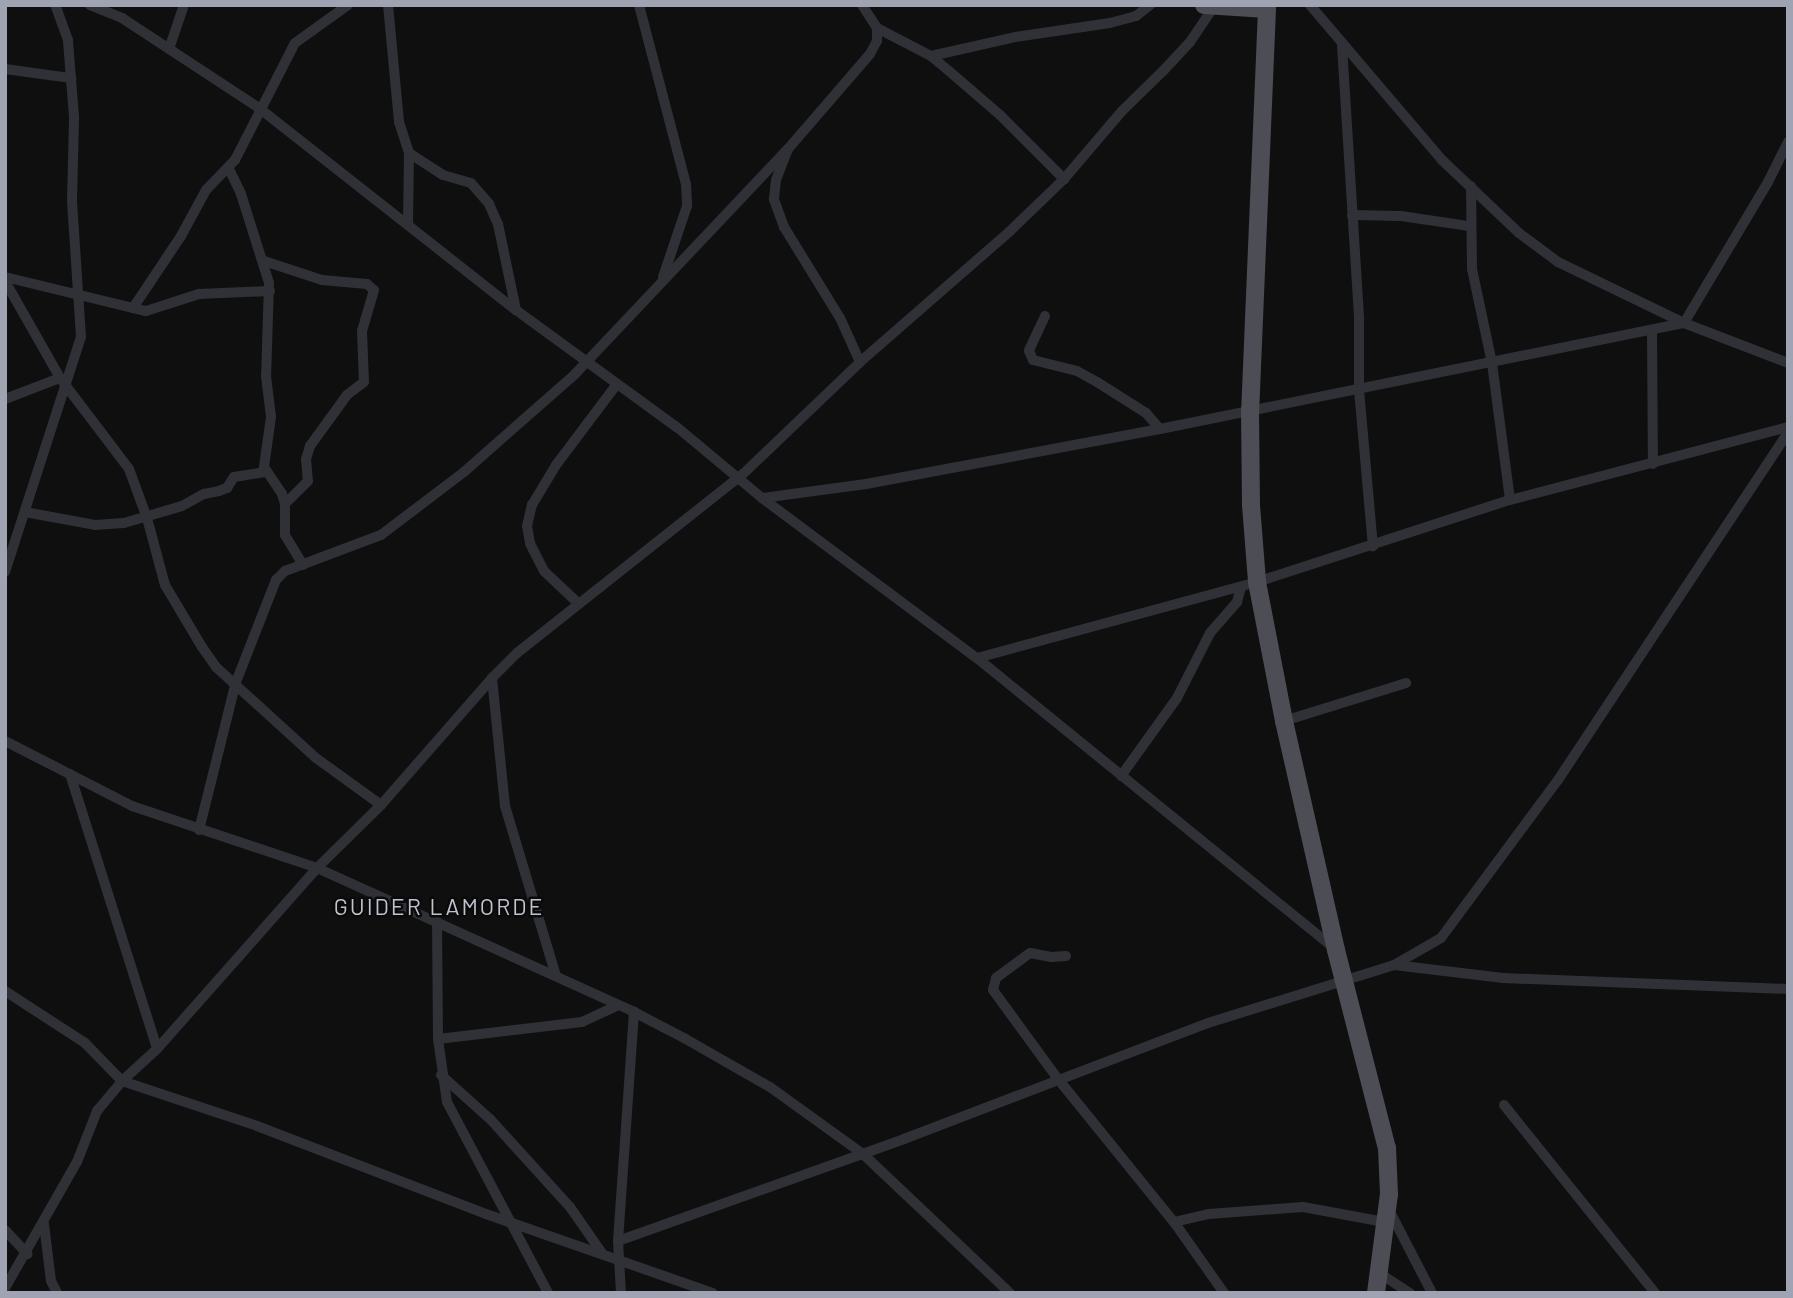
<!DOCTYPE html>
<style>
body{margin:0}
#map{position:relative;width:1793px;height:1298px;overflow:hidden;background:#0f0f10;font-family:Barlow,sans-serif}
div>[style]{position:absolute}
.street>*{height:10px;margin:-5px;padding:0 5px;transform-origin:5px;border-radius:5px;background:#303136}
.primary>*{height:18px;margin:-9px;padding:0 9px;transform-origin:9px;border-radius:9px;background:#4c4d55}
span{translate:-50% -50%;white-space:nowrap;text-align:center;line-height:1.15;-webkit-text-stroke:5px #0a0a0b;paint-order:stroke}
.quarter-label{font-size:23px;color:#c1c3ce;letter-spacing:2px}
.frame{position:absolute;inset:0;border:7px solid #a0a4b2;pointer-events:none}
</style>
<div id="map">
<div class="street">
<i style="left:90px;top:5px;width:35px;rotate:22deg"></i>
<i style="left:122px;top:18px;width:164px;rotate:33.3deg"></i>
<i style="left:259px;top:108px;width:327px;rotate:38.2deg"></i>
<i style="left:516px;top:310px;width:200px;rotate:36.1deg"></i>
<i style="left:678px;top:428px;width:109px;rotate:39.8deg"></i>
<i style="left:762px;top:498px;width:268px;rotate:36.7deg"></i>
<i style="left:977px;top:658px;width:461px;rotate:39.1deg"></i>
<i style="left:388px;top:5px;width:118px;rotate:84.6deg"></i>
<i style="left:399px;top:122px;width:33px;rotate:72deg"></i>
<i style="left:409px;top:153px;width:70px;rotate:90.8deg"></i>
<i style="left:639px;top:5px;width:185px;rotate:75.3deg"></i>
<i style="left:686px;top:184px;width:22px;rotate:87deg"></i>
<i style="left:687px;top:206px;width:75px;rotate:108.7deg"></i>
<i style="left:1310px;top:5px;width:204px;rotate:49.6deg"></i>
<i style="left:1442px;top:160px;width:106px;rotate:43.5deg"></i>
<i style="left:1519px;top:233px;width:49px;rotate:36.6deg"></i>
<i style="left:1558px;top:262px;width:140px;rotate:25.8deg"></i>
<i style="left:1684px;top:323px;width:164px;rotate:-59.2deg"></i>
<i style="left:1768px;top:182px;width:45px;rotate:-63.4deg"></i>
<i style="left:877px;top:28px;width:61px;rotate:27.4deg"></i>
<i style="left:931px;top:56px;width:23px;rotate:40deg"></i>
<i style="left:949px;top:71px;width:67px;rotate:40.8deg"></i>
<i style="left:1000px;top:115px;width:91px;rotate:45deg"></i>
<i style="left:1342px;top:46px;width:273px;rotate:86.4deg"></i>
<i style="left:1359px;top:318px;width:72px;rotate:90deg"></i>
<i style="left:1359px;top:390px;width:157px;rotate:84.9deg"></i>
<i style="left:169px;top:49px;width:46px;rotate:-71.2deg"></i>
<i style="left:931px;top:56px;width:86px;rotate:-12.7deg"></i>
<i style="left:1015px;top:37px;width:96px;rotate:-8.4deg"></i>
<i style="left:1110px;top:23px;width:27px;rotate:-15deg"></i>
<i style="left:1136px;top:16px;width:18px;rotate:-38deg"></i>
<i style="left:5px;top:69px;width:67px;rotate:7.8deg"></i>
<i style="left:409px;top:153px;width:40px;rotate:32.9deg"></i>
<i style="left:443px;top:175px;width:29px;rotate:16deg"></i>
<i style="left:471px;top:183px;width:28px;rotate:49deg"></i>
<i style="left:489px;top:204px;width:22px;rotate:66deg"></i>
<i style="left:498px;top:224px;width:88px;rotate:78.2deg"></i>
<i style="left:229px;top:169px;width:28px;rotate:64deg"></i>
<i style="left:241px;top:194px;width:93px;rotate:72.5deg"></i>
<i style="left:269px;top:283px;width:93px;rotate:91.8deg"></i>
<i style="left:266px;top:376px;width:41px;rotate:83deg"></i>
<i style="left:271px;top:417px;width:50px;rotate:98deg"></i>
<i style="left:264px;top:467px;width:32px;rotate:56deg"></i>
<i style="left:282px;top:494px;width:10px;rotate:73deg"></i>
<i style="left:285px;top:504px;width:31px;rotate:90deg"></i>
<i style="left:285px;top:535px;width:35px;rotate:59deg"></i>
<i style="left:1471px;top:186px;width:83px;rotate:89.3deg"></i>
<i style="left:1472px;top:269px;width:96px;rotate:78deg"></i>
<i style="left:1492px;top:363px;width:138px;rotate:82.5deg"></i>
<i style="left:1352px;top:215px;width:49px;rotate:1.2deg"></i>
<i style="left:1401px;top:216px;width:69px;rotate:8.4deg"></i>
<i style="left:264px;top:261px;width:61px;rotate:18.1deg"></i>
<i style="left:322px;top:280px;width:45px;rotate:5.1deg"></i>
<i style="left:367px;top:284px;width:9px;rotate:41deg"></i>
<i style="left:374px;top:290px;width:43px;rotate:106.3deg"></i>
<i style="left:362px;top:331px;width:51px;rotate:87.8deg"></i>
<i style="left:364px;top:382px;width:21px;rotate:143deg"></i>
<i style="left:347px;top:395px;width:63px;rotate:126deg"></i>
<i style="left:310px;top:446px;width:14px;rotate:107deg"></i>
<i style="left:306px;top:459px;width:22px;rotate:85deg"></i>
<i style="left:308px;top:481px;width:33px;rotate:135deg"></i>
<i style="left:5px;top:277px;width:145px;rotate:13.6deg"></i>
<i style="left:146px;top:311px;width:56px;rotate:-17.8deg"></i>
<i style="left:199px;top:294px;width:71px;rotate:-2.4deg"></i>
<i style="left:5px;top:281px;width:112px;rotate:60.4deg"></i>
<i style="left:60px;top:378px;width:114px;rotate:52.8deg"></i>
<i style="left:129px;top:469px;width:52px;rotate:69.8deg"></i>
<i style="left:147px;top:518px;width:69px;rotate:75deg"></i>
<i style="left:165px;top:585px;width:72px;rotate:59.2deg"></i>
<i style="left:202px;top:647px;width:24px;rotate:55deg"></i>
<i style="left:216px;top:667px;width:135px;rotate:42.3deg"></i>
<i style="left:316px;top:758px;width:80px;rotate:35.9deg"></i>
<i style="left:133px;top:308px;width:87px;rotate:-56.3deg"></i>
<i style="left:181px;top:236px;width:52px;rotate:-61.5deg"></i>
<i style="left:206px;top:190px;width:42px;rotate:-46deg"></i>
<i style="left:235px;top:160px;width:131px;rotate:-62.9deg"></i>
<i style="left:295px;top:43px;width:65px;rotate:-35.6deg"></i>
<i style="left:1045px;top:316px;width:38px;rotate:115deg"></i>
<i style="left:1029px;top:351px;width:10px;rotate:66deg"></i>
<i style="left:1033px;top:360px;width:45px;rotate:14deg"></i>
<i style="left:1077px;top:371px;width:23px;rotate:29deg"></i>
<i style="left:1097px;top:382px;width:58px;rotate:32.3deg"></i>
<i style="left:1146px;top:413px;width:21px;rotate:49deg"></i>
<i style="left:1652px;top:330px;width:134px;rotate:89.6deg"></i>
<i style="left:860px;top:362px;width:48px;rotate:-114.4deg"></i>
<i style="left:840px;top:318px;width:107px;rotate:-121.6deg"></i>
<i style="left:784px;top:227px;width:30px;rotate:-110deg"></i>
<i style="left:774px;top:199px;width:19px;rotate:-84deg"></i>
<i style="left:776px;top:180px;width:33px;rotate:-69deg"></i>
<i style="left:788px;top:149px;width:125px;rotate:-49.2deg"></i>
<i style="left:870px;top:54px;width:15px;rotate:-62deg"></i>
<i style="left:877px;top:41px;width:13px;rotate:-90deg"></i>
<i style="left:877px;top:28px;width:27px;rotate:-123deg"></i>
<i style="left:5px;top:399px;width:59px;rotate:-20.9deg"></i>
<i style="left:762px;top:498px;width:105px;rotate:-7.7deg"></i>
<i style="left:866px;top:484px;width:299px;rotate:-10.6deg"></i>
<i style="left:1160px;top:429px;width:535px;rotate:-11.44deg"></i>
<i style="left:1684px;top:323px;width:111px;rotate:21deg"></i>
<i style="left:25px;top:512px;width:71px;rotate:10.5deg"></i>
<i style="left:95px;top:525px;width:29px;rotate:-4deg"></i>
<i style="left:124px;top:523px;width:60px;rotate:-16.3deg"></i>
<i style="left:182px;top:506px;width:25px;rotate:-29deg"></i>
<i style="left:204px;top:494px;width:15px;rotate:-11deg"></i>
<i style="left:219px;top:491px;width:9px;rotate:-21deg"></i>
<i style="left:227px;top:488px;width:13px;rotate:-58deg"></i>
<i style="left:234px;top:477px;width:31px;rotate:-9deg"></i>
<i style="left:5px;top:572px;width:247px;rotate:-72.1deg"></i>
<i style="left:81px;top:337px;width:136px;rotate:-93.8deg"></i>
<i style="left:72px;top:201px;width:84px;rotate:-88.6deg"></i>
<i style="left:74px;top:117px;width:77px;rotate:-94.5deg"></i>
<i style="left:68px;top:40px;width:37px;rotate:-110deg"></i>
<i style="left:579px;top:604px;width:48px;rotate:-136.7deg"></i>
<i style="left:544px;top:571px;width:31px;rotate:-117deg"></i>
<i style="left:530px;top:543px;width:17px;rotate:-100deg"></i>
<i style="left:527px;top:526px;width:22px;rotate:-77deg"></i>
<i style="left:532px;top:505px;width:47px;rotate:-59deg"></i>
<i style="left:556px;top:465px;width:101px;rotate:-53deg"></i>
<i style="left:977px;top:658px;width:290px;rotate:-15.2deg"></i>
<i style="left:1257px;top:582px;width:266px;rotate:-18deg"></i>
<i style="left:1510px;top:500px;width:287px;rotate:-14.7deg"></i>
<i style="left:492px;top:678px;width:129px;rotate:84.2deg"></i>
<i style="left:505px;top:806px;width:177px;rotate:73.3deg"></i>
<i style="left:1284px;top:721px;width:128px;rotate:-17.3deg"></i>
<i style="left:5px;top:741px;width:143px;rotate:27.1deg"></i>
<i style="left:132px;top:806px;width:195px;rotate:18.5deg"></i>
<i style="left:317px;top:868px;width:348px;rotate:24.4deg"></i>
<i style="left:634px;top:1012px;width:56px;rotate:27.5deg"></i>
<i style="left:684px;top:1038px;width:99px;rotate:29.7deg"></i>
<i style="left:770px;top:1087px;width:115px;rotate:35.8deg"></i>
<i style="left:863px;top:1154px;width:202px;rotate:43.4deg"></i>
<i style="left:70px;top:774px;width:288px;rotate:72.4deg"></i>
<i style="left:1121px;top:776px;width:96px;rotate:-54.3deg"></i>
<i style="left:1177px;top:698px;width:73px;rotate:-63.1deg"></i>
<i style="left:1210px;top:633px;width:41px;rotate:-48.9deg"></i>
<i style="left:1237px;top:602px;width:16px;rotate:-75deg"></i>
<i style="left:199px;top:830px;width:153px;rotate:-76deg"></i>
<i style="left:236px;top:682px;width:110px;rotate:-68.6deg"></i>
<i style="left:276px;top:580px;width:13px;rotate:-45deg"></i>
<i style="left:285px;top:571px;width:103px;rotate:-20.6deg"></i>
<i style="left:381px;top:535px;width:104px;rotate:-37.2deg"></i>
<i style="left:464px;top:472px;width:148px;rotate:-41.4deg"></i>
<i style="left:575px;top:374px;width:310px;rotate:-46.6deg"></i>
<i style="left:437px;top:921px;width:118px;rotate:89.5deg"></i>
<i style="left:438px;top:1039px;width:64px;rotate:81.9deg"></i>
<i style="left:447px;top:1102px;width:216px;rotate:62.1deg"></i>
<i style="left:1066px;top:956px;width:15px;rotate:176deg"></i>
<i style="left:1051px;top:957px;width:21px;rotate:-169deg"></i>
<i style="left:1030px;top:953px;width:42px;rotate:143.7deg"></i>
<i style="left:996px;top:978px;width:12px;rotate:104deg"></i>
<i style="left:993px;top:990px;width:110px;rotate:53.9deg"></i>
<i style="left:1058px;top:1079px;width:184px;rotate:51deg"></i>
<i style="left:1174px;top:1222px;width:87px;rotate:54.8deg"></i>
<i style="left:1394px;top:965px;width:110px;rotate:6.8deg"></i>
<i style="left:1503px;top:978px;width:285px;rotate:2.2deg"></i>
<i style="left:5px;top:991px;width:95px;rotate:33deg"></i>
<i style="left:85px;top:1043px;width:53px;rotate:45.8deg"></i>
<i style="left:122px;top:1081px;width:142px;rotate:18.4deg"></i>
<i style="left:257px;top:1126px;width:245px;rotate:21deg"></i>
<i style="left:486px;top:1214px;width:240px;rotate:19.2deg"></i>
<i style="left:438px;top:1039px;width:145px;rotate:-6.7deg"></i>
<i style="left:582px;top:1022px;width:40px;rotate:-25deg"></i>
<i style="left:441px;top:1075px;width:67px;rotate:42deg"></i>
<i style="left:491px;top:1120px;width:118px;rotate:47.8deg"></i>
<i style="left:570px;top:1207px;width:56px;rotate:55.2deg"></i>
<i style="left:1504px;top:1105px;width:241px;rotate:51.2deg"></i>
<i style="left:1388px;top:1208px;width:96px;rotate:62.6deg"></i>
<i style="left:1174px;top:1222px;width:36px;rotate:-13deg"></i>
<i style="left:1209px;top:1214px;width:94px;rotate:-4.3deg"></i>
<i style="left:1303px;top:1207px;width:83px;rotate:10.4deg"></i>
<i style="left:44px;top:1224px;width:57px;rotate:83deg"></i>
<i style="left:51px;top:1281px;width:13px;rotate:63deg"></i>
<i style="left:5px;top:1230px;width:33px;rotate:47deg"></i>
<i style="left:618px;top:1241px;width:304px;rotate:-19.6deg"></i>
<i style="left:904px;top:1139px;width:325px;rotate:-20.9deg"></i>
<i style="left:1208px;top:1023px;width:195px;rotate:-17.3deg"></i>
<i style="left:1394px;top:965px;width:54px;rotate:-29.9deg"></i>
<i style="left:1441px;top:938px;width:197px;rotate:-53.5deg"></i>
<i style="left:1558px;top:780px;width:416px;rotate:-56.5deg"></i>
<i style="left:1379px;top:1273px;width:37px;rotate:33deg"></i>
<i style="left:5px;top:1288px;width:145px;rotate:-60.3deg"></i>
<i style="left:77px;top:1162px;width:55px;rotate:-68.6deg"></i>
<i style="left:97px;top:1111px;width:39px;rotate:-50deg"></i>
<i style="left:122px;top:1081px;width:47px;rotate:-42.4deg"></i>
<i style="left:157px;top:1049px;width:242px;rotate:-48.5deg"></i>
<i style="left:317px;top:868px;width:90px;rotate:-44.5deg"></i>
<i style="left:381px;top:805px;width:169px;rotate:-48.8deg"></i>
<i style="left:492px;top:678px;width:35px;rotate:-45deg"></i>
<i style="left:517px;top:653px;width:288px;rotate:-38.4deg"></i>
<i style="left:743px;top:474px;width:162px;rotate:-43.7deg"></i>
<i style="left:860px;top:362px;width:199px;rotate:-41.1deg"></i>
<i style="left:1010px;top:231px;width:75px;rotate:-43.9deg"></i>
<i style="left:1064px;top:179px;width:89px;rotate:-49.5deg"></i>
<i style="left:1122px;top:111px;width:57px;rotate:-44.3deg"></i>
<i style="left:1163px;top:71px;width:40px;rotate:-47deg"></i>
<i style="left:1190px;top:42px;width:45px;rotate:-56deg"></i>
<i style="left:621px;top:1293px;width:52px;rotate:-93.3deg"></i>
<i style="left:618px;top:1241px;width:230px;rotate:-86deg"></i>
</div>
<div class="primary">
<i style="left:1204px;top:5px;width:63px;rotate:3.6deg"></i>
<i style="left:1267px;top:9px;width:402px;rotate:92.4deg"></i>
<i style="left:1250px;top:411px;width:94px;rotate:89.4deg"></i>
<i style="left:1251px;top:505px;width:77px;rotate:85.5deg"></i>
<i style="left:1257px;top:582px;width:142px;rotate:79deg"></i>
<i style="left:1284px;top:721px;width:235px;rotate:77.2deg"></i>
<i style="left:1336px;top:950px;width:204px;rotate:75.6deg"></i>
<i style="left:1387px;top:1148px;width:46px;rotate:87.5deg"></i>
<i style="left:1389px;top:1194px;width:100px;rotate:97.5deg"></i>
</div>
<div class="quarter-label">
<span style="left:439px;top:906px">GUIDER LAMORDE</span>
</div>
<div class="frame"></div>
</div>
